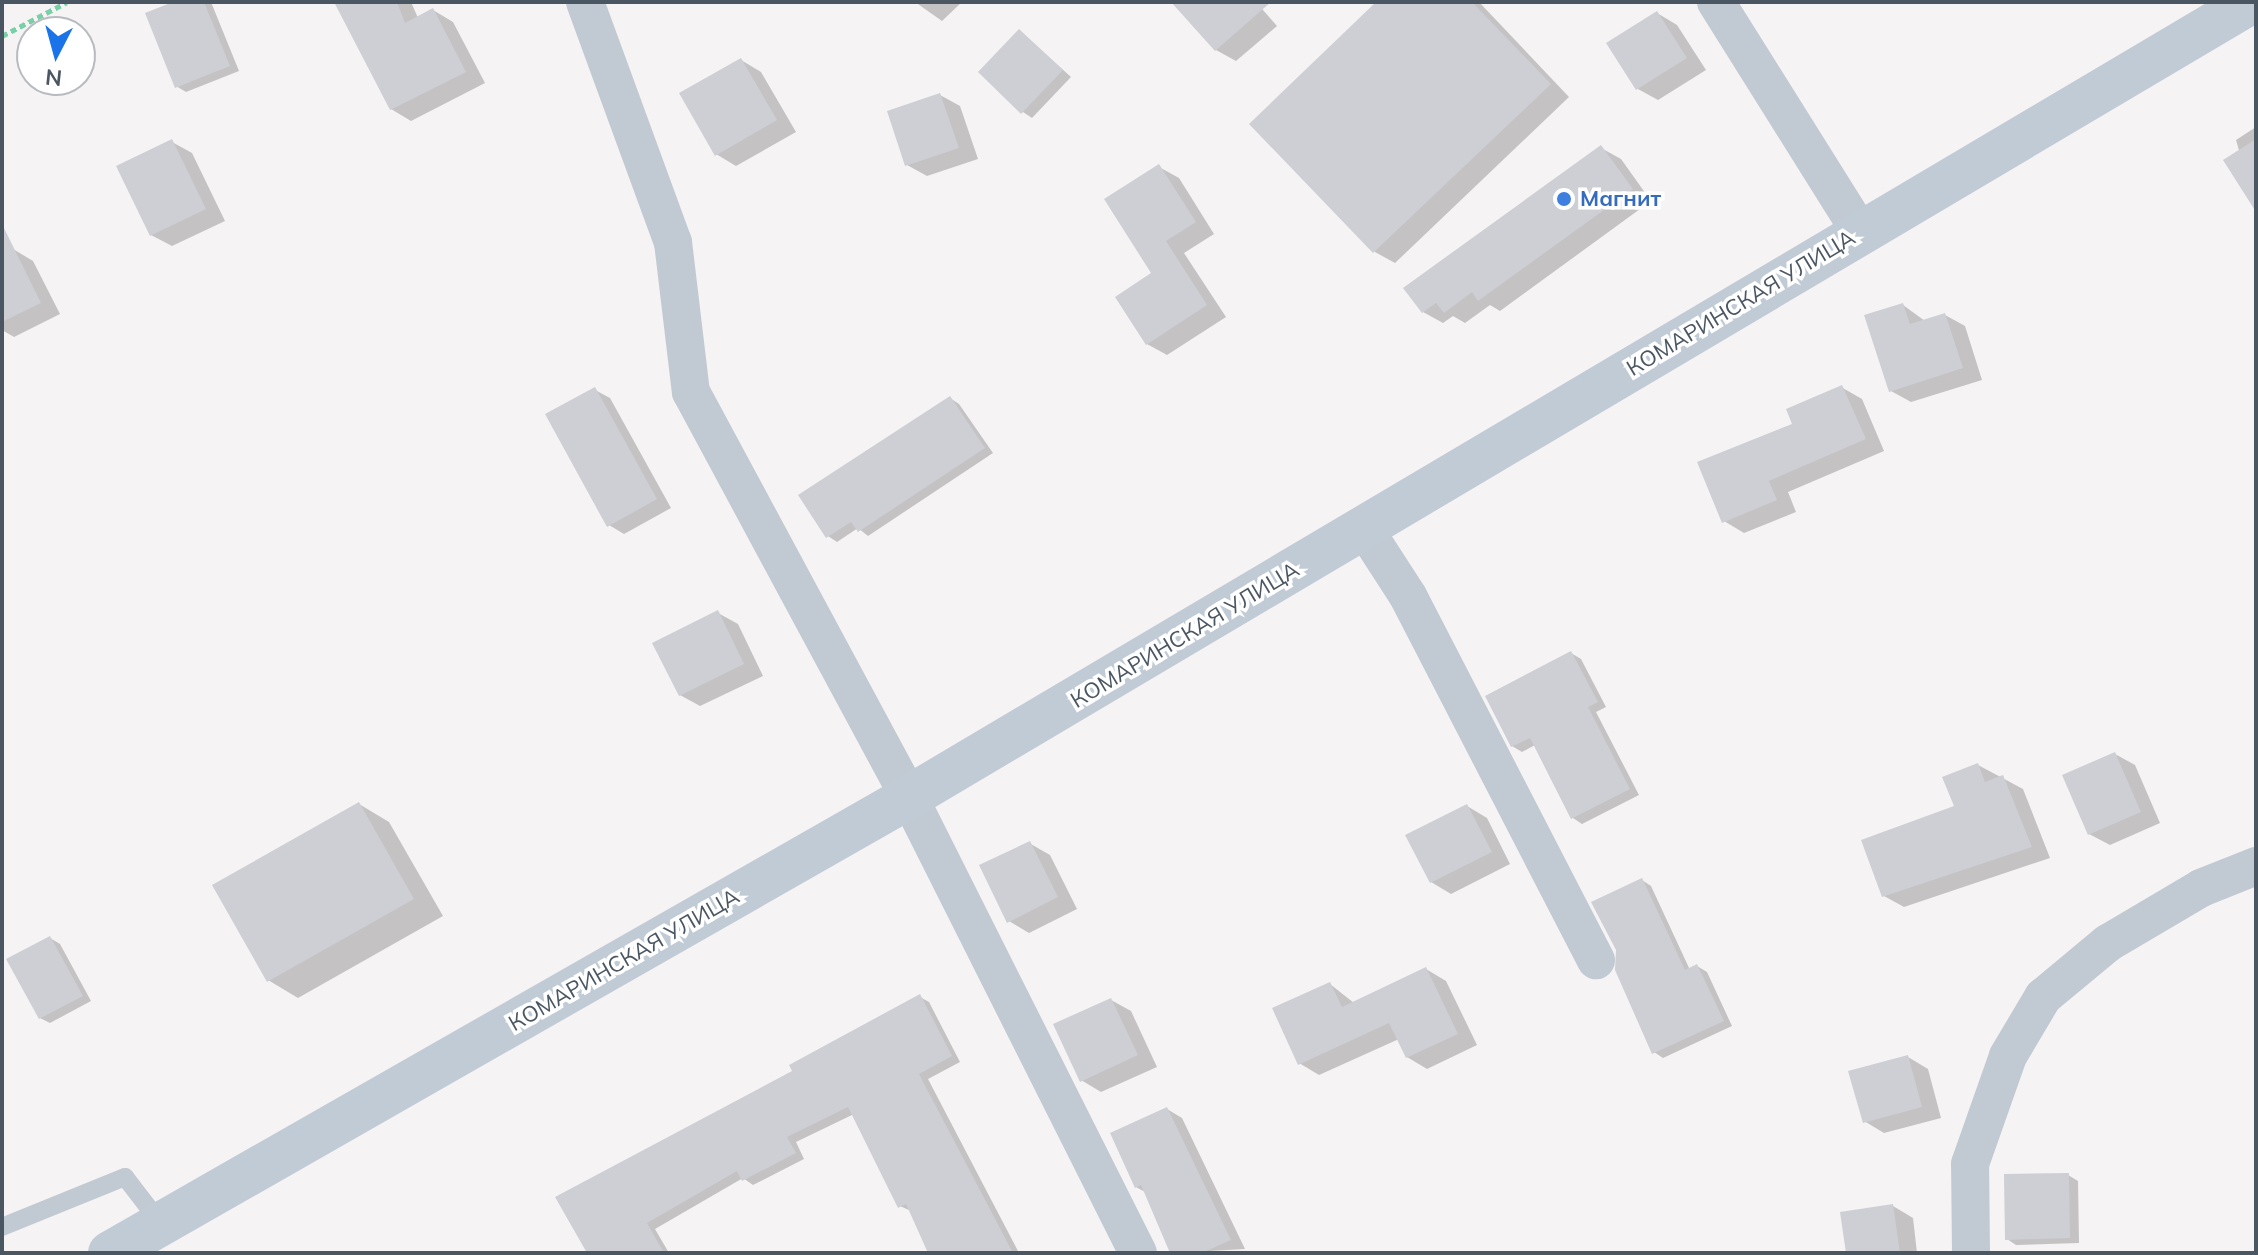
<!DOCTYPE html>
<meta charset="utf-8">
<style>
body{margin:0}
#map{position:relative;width:2258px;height:1255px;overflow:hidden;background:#f5f3f3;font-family:Mulish,sans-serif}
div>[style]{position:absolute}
.shadow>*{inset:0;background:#0003}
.building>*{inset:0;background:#cdcfd5}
.path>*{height:5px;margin-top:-2.5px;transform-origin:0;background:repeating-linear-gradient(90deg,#7ad0a6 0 6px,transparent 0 10px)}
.lane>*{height:18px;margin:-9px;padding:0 9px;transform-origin:9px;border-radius:9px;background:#c1cad2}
.street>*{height:38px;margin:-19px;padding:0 19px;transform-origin:19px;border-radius:19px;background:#c1cad2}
.secondary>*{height:44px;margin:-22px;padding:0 22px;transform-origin:22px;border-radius:22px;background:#c1cbd6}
.dots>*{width:22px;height:22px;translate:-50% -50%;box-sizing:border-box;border:4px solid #fff;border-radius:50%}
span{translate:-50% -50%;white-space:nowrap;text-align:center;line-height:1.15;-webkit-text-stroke:7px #fff;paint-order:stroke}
.shop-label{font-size:22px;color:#366cbe;font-weight:700}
.left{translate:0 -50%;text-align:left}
.street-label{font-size:22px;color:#4a5661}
.frame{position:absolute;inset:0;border:4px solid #4a5661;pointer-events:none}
.north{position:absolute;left:16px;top:16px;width:80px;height:80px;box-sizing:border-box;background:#fff;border:2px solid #b7bbc0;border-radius:50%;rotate:186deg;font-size:22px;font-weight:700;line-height:32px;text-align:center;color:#4a5661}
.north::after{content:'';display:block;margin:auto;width:28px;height:36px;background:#1a73e8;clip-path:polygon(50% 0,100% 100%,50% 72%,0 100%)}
</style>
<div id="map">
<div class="shadow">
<i style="clip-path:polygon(178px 2px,211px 2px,239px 71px,186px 92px,176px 86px)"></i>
<i style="clip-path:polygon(335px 2px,411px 2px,418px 18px,433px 10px,453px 22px,485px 83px,411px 121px,391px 109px)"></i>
<i style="clip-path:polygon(915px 2px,962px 2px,942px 21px)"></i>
<i style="clip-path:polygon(1174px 2px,1256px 2px,1277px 26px,1236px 61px,1216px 50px)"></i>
<i style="clip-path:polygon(1379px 2px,1479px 2px,1569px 97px,1395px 263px,1375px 252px,1252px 124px)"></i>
<i style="clip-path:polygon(1657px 13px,1677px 25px,1706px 70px,1658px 100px,1638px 89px)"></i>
<i style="clip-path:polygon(1020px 31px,1071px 77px,1032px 118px,1023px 112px)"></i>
<i style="clip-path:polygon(741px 60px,761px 72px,796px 132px,736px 166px,716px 154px)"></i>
<i style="clip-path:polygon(940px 95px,960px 106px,978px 159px,927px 176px,907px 165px)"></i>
<i style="clip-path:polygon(2256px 127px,2256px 209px,2236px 140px)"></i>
<i style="clip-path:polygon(172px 142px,192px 153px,225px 221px,172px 246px,151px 235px)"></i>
<i style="clip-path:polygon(1601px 148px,1621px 159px,1651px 201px,1500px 311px,1490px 305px,1465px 323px,1453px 316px,1443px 323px,1423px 312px)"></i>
<i style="clip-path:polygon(1159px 167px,1179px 178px,1214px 234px,1184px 253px,1226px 317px,1167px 355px,1147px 344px)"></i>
<i style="clip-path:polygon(13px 249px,33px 261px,60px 314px,14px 337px,2px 330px,2px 255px)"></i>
<i style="clip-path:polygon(1903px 305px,1925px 321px,1945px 315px,1965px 326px,1982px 380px,1911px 402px,1891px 391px)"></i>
<i style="clip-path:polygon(1841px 387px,1862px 399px,1884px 451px,1788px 492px,1796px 512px,1744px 533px,1724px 521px,1795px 425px)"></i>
<i style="clip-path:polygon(595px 390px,610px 398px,671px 508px,624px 534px,609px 525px)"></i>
<i style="clip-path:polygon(950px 398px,959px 404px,993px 453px,868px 536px,858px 528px,837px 542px,828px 536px)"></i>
<i style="clip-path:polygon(718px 613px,738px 624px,763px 676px,700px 706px,680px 695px)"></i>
<i style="clip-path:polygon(1571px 653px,1581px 659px,1606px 707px,1596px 712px,1639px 795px,1582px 824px,1573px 818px,1535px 745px,1522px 752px,1512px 746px)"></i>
<i style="clip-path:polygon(2115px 754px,2135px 765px,2160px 823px,2110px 845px,2089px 834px)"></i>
<i style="clip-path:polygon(1978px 765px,2023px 789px,2050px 858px,1904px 907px,1884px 896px,1957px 807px)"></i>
<i style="clip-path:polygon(359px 804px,389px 822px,443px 916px,298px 998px,268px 980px)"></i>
<i style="clip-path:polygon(1467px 806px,1487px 818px,1510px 864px,1451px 894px,1431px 882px)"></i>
<i style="clip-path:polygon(1029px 843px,1050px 855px,1077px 909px,1029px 933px,1009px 921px)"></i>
<i style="clip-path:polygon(1642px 880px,1651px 886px,1690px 970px,1697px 966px,1707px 972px,1732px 1026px,1663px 1058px,1654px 1052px)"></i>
<i style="clip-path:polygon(50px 938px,60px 944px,91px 1001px,50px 1023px,40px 1018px)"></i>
<i style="clip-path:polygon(1426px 969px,1446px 981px,1477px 1045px,1427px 1069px,1407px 1057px,1399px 1039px,1319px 1075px,1299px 1063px,1330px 984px,1354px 1003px)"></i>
<i style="clip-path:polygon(920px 997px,929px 1002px,960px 1062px,928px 1079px,1019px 1253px,930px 1253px,911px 1211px,900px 1206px,854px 1114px,796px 1142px,804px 1159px,753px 1185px,743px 1178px,655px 1229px,669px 1253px,589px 1253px,795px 1072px)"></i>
<i style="clip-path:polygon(1111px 1000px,1131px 1011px,1157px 1067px,1101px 1092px,1081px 1080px)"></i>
<i style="clip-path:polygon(1908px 1057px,1928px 1069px,1941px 1118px,1884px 1133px,1864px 1121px)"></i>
<i style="clip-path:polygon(1167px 1109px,1182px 1118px,1245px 1249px,1173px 1253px,1147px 1193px,1136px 1187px)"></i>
<i style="clip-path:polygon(2068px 1175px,2078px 1181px,2079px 1243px,2016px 1245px,2007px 1239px)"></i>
<i style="clip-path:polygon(1893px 1206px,1913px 1218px,1917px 1253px,1848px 1253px)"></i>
</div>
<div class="building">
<i style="clip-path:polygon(173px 2px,204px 2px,230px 66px,175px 88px,145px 13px)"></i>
<i style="clip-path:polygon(334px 2px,397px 2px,405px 23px,433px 8px,466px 72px,390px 110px)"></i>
<i style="clip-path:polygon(1171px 2px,1271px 2px,1215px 51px)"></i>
<i style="clip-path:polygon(1376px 2px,1472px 2px,1551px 84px,1373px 253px,1249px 124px)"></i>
<i style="clip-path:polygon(1657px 11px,1687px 58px,1636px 90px,1606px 43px)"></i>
<i style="clip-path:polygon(1019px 29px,1063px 70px,1021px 114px,978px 72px)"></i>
<i style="clip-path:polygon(741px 58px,777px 120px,715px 156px,679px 93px)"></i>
<i style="clip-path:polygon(940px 93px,959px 148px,905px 166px,887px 111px)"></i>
<i style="clip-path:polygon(172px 139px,206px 209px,150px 236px,116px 166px)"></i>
<i style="clip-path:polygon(2256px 139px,2256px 212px,2223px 160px)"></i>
<i style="clip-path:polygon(1601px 145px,1633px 189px,1478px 301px,1472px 292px,1444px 313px,1436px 303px,1422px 313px,1403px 288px)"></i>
<i style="clip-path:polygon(1159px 164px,1196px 222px,1166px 241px,1207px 305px,1146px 345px,1115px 297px,1151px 273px,1104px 199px)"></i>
<i style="clip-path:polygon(2px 224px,41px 303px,2px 322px)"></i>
<i style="clip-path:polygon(1903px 303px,1910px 324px,1945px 313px,1963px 368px,1889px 392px,1864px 315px)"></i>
<i style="clip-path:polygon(1842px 385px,1866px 439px,1769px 481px,1777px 500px,1722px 523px,1697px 462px,1792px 424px,1786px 409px)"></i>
<i style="clip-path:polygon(595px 387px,657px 499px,607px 527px,545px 414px)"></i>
<i style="clip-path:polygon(950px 396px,985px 448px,858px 532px,851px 522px,826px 538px,798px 495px)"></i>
<i style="clip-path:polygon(718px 610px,744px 664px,679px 696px,652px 643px)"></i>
<i style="clip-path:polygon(1571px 651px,1598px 702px,1588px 707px,1630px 789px,1571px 819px,1530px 738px,1511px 747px,1485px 696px)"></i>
<i style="clip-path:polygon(2115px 752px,2141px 812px,2088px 835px,2062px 775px)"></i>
<i style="clip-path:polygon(1978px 763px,1985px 782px,2003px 775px,2032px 847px,1882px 897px,1861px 840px,1954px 806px,1942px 777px)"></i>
<i style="clip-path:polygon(359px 802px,414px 899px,267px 982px,212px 885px)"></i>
<i style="clip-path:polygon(1467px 804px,1492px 852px,1430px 883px,1405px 835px)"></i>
<i style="clip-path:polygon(1030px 841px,1058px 897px,1007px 923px,979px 865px)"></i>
<i style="clip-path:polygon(1642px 878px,1685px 970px,1697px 964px,1724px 1021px,1652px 1054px,1615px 970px,1616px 950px,1591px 902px)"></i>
<i style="clip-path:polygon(50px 936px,83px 996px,39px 1019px,6px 959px)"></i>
<i style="clip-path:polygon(1426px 967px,1458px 1034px,1406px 1058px,1389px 1023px,1298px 1065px,1272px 1008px,1330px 982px,1342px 1007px)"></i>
<i style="clip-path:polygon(920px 994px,952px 1056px,919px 1074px,1013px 1253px,928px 1253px,906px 1204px,898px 1208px,848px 1107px,787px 1137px,796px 1153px,742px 1181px,737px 1171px,647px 1223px,664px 1253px,587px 1253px,555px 1197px,792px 1071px,789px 1065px)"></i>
<i style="clip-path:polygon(1111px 998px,1138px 1055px,1080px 1082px,1053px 1024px)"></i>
<i style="clip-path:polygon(1908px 1055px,1922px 1107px,1863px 1123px,1848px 1071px)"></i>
<i style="clip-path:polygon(1167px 1107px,1231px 1240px,1202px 1253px,1170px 1253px,1141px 1185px,1135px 1188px,1110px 1133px)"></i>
<i style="clip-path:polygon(2069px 1173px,2070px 1238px,2005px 1240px,2004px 1174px)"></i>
<i style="clip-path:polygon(1893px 1204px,1900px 1253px,1846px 1253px,1840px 1212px)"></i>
</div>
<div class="path">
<i style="left:2px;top:36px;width:73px;rotate:-27.6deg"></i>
</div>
<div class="lane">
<i style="left:2px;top:1227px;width:133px;rotate:-22.1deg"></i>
<i style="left:125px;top:1177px;width:59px;rotate:52.5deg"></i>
</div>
<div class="street">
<i style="left:585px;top:2px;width:256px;rotate:69.9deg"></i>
<i style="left:673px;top:242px;width:151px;rotate:83.2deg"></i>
<i style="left:691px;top:392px;width:460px;rotate:61.7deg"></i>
<i style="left:909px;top:797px;width:510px;rotate:63.33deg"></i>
<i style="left:1716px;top:2px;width:271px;rotate:57.9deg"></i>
<i style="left:1364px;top:528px;width:81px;rotate:57.1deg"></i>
<i style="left:1408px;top:596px;width:410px;rotate:62.7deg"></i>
<i style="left:1971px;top:1253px;width:89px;rotate:-90.6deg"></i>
<i style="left:1970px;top:1164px;width:114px;rotate:-70.6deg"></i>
<i style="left:2008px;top:1056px;width:69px;rotate:-59.3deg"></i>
<i style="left:2043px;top:997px;width:85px;rotate:-39.7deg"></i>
<i style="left:2108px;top:943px;width:108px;rotate:-30.6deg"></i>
<i style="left:2201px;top:888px;width:59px;rotate:-21.8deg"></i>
</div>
<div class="secondary">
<i style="left:110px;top:1253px;width:920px;rotate:-29.71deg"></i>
<i style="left:909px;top:797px;width:1560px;rotate:-30.64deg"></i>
</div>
<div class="dots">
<i style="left:1564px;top:199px;background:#3f7fe0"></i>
</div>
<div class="shop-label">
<span class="left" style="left:1580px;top:199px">Магнит</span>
</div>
<div class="street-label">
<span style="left:1741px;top:303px;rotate:-31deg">КОМАРИНСКАЯ УЛИЦА</span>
<span style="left:1185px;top:635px;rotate:-31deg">КОМАРИНСКАЯ УЛИЦА</span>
<span style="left:624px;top:960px;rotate:-30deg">КОМАРИНСКАЯ УЛИЦА</span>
</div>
<div class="frame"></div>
<div class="north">N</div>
</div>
